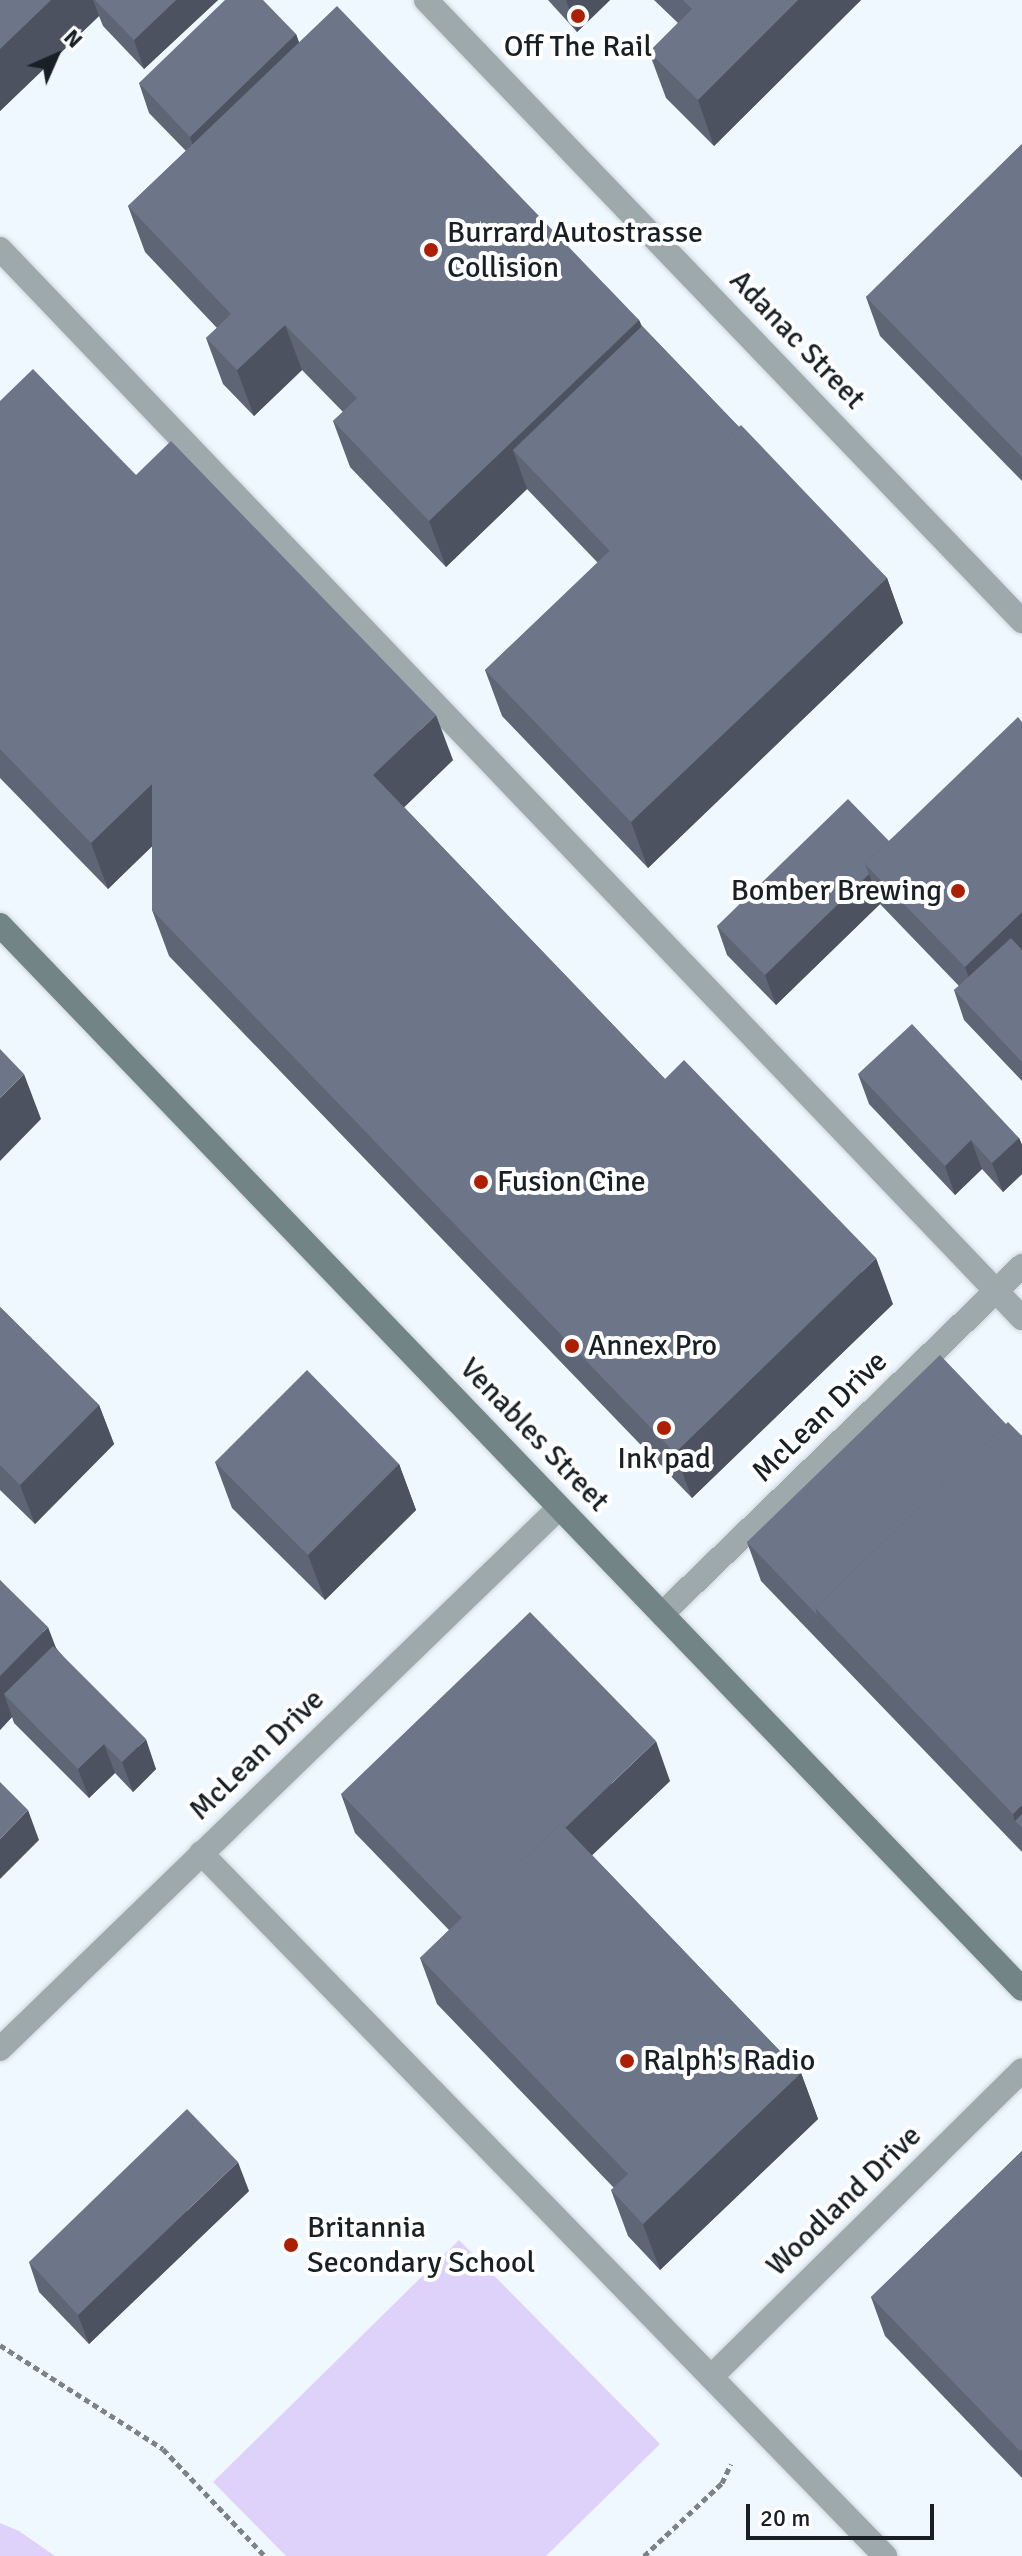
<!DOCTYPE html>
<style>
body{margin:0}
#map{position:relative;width:1022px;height:2556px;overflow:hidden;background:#f0f8ff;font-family:Signika,sans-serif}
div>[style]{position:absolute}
.green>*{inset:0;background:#ded1fa}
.path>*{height:5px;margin-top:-2.5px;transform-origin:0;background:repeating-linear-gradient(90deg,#7b8389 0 6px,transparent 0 10px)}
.roads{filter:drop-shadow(0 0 2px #cdd5dc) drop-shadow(0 0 2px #cdd5dc)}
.lane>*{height:24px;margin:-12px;padding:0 12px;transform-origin:12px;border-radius:12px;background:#9da9ab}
.street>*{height:24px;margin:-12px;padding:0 12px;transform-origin:12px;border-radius:12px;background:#9da9ab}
.secondary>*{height:24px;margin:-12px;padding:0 12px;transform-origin:12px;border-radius:12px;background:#728486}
.wall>*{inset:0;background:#5e6575}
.shaded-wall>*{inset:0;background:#4c525f}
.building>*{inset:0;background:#6d7588}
.dots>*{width:22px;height:22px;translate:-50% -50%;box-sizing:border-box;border:4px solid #fff;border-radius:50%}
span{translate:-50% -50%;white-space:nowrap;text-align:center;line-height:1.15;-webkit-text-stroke:8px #fff;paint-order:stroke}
.poi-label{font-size:30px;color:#182025}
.left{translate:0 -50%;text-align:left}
.right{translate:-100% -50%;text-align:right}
.street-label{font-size:30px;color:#182025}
.north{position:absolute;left:16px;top:16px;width:80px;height:80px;-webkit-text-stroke:6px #fff;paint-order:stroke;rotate:45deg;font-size:22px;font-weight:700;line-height:32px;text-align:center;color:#182025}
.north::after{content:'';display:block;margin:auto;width:28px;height:36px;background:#182025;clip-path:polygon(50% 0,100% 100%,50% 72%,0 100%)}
.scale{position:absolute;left:746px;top:2504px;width:188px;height:36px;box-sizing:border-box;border:4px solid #182025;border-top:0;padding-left:10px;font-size:24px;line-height:28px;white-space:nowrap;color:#182025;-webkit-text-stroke:6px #fff;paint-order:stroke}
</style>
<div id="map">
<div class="green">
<i style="clip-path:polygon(459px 2240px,660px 2444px,546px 2556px,286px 2556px,213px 2482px)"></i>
<i style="clip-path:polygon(0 2523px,19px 2531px,55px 2556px,0 2556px)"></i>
</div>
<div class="path">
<i style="left:0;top:2345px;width:193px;rotate:32.5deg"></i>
<i style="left:163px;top:2449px;width:148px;rotate:46.4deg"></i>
<i style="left:644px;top:2556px;width:107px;rotate:-43.1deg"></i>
<i style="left:722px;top:2483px;width:21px;rotate:-65deg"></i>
</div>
<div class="roads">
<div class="lane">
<i style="left:0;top:249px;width:1479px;rotate:46.29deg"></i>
<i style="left:201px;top:1853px;width:981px;rotate:45.78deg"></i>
</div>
<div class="street">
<i style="left:426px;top:0;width:861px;rotate:46.18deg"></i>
<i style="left:662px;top:1614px;width:501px;rotate:-44.03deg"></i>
<i style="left:0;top:2049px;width:778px;rotate:-44.06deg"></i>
<i style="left:711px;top:2377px;width:437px;rotate:-44.6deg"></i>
</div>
<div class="secondary">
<i style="left:0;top:925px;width:1475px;rotate:46.15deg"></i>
</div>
</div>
<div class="wall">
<i style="clip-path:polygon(0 0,218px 0,144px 69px,103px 26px,99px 16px,0 111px)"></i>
<i style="clip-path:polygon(548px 0,610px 0,577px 32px)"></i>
<i style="clip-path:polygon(654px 0,861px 0,714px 146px,666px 98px,649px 52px,678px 23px)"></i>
<i style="clip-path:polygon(296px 34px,299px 42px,639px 320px,642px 326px,739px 427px,887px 578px,903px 623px,648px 868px,502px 716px,485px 670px,598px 563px,527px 489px,446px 567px,350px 467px,333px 421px,343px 412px,302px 370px,254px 416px,223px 384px,206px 338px,217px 328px,145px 252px,128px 206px,186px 151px,149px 113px,139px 83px)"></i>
<i style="clip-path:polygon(1022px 144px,1022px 481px,880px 336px,866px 297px)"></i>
<i style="clip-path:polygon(0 401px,136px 475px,453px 760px,404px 807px,665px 1079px,893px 1304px,692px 1498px,169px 956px,152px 910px,152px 846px,108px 889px,0 778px)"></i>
<i style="clip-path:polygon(1022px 722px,1022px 1081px,964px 1020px,954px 990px,959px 986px,880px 904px,776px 1005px,727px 955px,717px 926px,889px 841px)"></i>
<i style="clip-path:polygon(858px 1074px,1019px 1138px,1022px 1145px,1022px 1174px,1003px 1192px,982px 1169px,955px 1195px,869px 1104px)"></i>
<i style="clip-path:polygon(0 1307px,99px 1405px,114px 1444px,35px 1524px,0 1490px)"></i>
<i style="clip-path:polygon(1006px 1424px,1022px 1436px,1022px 1852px,761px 1581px,747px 1542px)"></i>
<i style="clip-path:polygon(215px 1462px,399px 1464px,416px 1510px,325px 1600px,232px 1508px)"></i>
<i style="clip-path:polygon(0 1580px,156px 1769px,133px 1792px,115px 1773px,89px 1798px,14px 1723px,12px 1717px,0 1730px)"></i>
<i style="clip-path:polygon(670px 1781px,592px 1855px,801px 2073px,818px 2119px,660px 2270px,628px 2236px,611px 2190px,614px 2188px,437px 2004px,420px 1958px,449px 1930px,355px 1833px,341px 1794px)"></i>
<i style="clip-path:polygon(1022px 2151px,1022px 2478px,885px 2336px,871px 2297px)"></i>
<i style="clip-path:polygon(249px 2191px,89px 2344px,39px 2292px,29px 2262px)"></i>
</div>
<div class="shaded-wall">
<i style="clip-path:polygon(51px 0,93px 0,99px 16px,0 111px,0 49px)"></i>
<i style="clip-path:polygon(176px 0,218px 0,144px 69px,134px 40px)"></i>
<i style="clip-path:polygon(566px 0,610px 0,577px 32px)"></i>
<i style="clip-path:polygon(798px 0,861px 0,714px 146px,698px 100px)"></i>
<i style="clip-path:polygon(296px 34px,306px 64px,200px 167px,190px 137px)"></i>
<i style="clip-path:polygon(639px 320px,656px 366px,513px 450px,527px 489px,446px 567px,429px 521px)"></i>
<i style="clip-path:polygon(285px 325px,302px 370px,254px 416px,237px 370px)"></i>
<i style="clip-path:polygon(887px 578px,903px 623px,648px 868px,631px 822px)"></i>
<i style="clip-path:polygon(436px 715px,453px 760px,390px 821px,373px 775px)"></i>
<i style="clip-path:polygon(152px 784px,169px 830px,108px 889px,91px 843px)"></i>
<i style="clip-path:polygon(869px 874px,880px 904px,776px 1005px,765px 975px)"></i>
<i style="clip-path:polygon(1022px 912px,1022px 965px,979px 1006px,965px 967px)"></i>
<i style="clip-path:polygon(24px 1074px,41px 1119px,0 1161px,0 1098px)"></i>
<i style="clip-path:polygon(1019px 1138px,1022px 1145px,1022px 1174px,1003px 1192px,992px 1163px)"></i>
<i style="clip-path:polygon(971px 1140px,982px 1169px,955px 1195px,945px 1166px)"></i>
<i style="clip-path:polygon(876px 1258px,893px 1304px,692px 1498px,675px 1453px)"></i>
<i style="clip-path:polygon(99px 1405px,114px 1444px,35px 1524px,20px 1485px)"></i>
<i style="clip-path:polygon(399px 1464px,416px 1510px,325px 1600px,308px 1555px)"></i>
<i style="clip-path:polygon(48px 1627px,63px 1666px,4px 1694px,12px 1717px,0 1730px,0 1676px)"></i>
<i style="clip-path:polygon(146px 1739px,156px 1769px,133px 1792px,122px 1762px)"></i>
<i style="clip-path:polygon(656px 1741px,670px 1781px,480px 1962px,466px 1923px)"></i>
<i style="clip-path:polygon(104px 1744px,115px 1773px,89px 1798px,78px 1769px)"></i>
<i style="clip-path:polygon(1022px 1805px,1022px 1828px,1015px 1821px,1013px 1814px)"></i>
<i style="clip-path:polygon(28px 1810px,39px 1840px,0 1879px,0 1839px)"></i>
<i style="clip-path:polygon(801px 2073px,818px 2119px,660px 2270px,643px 2224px)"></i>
<i style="clip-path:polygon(238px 2162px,249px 2191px,89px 2344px,78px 2315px)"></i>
</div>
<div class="building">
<i style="clip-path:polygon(0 0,51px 0,0 49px)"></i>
<i style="clip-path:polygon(95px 0,176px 0,134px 40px)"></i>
<i style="clip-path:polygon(225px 0,263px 0,296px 34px,190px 137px,139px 83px)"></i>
<i style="clip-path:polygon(683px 0,798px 0,698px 100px,649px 52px,692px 9px)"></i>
<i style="clip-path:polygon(337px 6px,639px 320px,429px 521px,333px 421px,357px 398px,285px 325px,237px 370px,206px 338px,231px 314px,128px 206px)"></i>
<i style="clip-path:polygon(1022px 144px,1022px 457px,866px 297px)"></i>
<i style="clip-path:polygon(642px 326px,739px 427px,610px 551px,513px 450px)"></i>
<i style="clip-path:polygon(33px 369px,136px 475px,171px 441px,436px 715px,373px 775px,665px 1079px,684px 1060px,876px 1258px,675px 1453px,152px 910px,152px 784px,91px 843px,0 749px,0 401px)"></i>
<i style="clip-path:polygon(741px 425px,887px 578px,631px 822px,485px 670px)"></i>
<i style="clip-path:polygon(1018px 717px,1022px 722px,1022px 912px,965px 967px,865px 864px)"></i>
<i style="clip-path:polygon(848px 799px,889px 841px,865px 864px,869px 874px,765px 975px,717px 926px)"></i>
<i style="clip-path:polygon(1011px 938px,1022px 950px,1022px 1062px,954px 990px)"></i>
<i style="clip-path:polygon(912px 1024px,1019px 1138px,992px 1163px,971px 1140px,945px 1166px,858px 1074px)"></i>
<i style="clip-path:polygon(0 1049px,24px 1074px,0 1098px)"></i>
<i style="clip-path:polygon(0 1307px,99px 1405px,20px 1485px,0 1465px)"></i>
<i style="clip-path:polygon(940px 1355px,1006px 1424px,815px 1608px,817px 1615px,747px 1542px)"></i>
<i style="clip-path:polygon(307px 1370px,399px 1464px,308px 1555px,215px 1462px)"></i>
<i style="clip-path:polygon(1008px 1422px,1022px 1436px,1022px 1805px,1013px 1814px,815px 1608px)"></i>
<i style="clip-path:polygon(0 1580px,48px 1627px,0 1676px)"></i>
<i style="clip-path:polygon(530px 1612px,656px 1741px,566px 1827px,561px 1823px,462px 1918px,341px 1794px)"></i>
<i style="clip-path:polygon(53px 1646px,146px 1739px,122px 1762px,104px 1744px,78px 1769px,4px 1694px)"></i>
<i style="clip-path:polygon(0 1782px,28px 1810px,0 1839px)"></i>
<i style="clip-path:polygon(1022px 1814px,1022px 1828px,1015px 1821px)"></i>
<i style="clip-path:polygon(561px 1823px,801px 2073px,643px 2224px,611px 2190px,628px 2174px,420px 1958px)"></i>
<i style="clip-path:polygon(187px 2109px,238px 2162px,78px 2315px,29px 2262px)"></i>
<i style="clip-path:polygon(1022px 2151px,1022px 2449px,1020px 2451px,871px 2297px)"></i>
</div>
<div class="dots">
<i style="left:578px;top:16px;background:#ad1f05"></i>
<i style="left:431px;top:250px;background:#ad1f05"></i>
<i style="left:958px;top:891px;background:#ad1f05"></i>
<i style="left:481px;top:1182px;background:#ad1f05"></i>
<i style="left:572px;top:1346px;background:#ad1f05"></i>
<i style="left:664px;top:1428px;background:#ad1f05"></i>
<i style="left:627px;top:2061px;background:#ad1f05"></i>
<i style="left:291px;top:2245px;background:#ad1f05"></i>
</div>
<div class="poi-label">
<span style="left:578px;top:47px">Off The Rail</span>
<span class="left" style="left:447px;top:250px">Burrard Autostrasse<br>Collision</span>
<span class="right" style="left:942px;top:891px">Bomber Brewing</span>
<span class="left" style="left:497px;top:1182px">Fusion Cine</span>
<span class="left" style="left:588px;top:1346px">Annex Pro</span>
<span style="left:664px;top:1459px">Ink pad</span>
<span class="left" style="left:643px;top:2061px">Ralph's Radio</span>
<span class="left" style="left:307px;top:2245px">Britannia<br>Secondary School</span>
</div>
<div class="street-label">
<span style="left:797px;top:340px;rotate:46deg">Adanac Street</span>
<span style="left:820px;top:1417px;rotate:-44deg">McLean Drive</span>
<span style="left:534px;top:1435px;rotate:46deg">Venables Street</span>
<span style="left:257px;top:1755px;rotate:-44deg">McLean Drive</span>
<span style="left:844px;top:2201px;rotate:-44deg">Woodland Drive</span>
</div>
<div class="north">N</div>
<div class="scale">20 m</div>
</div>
